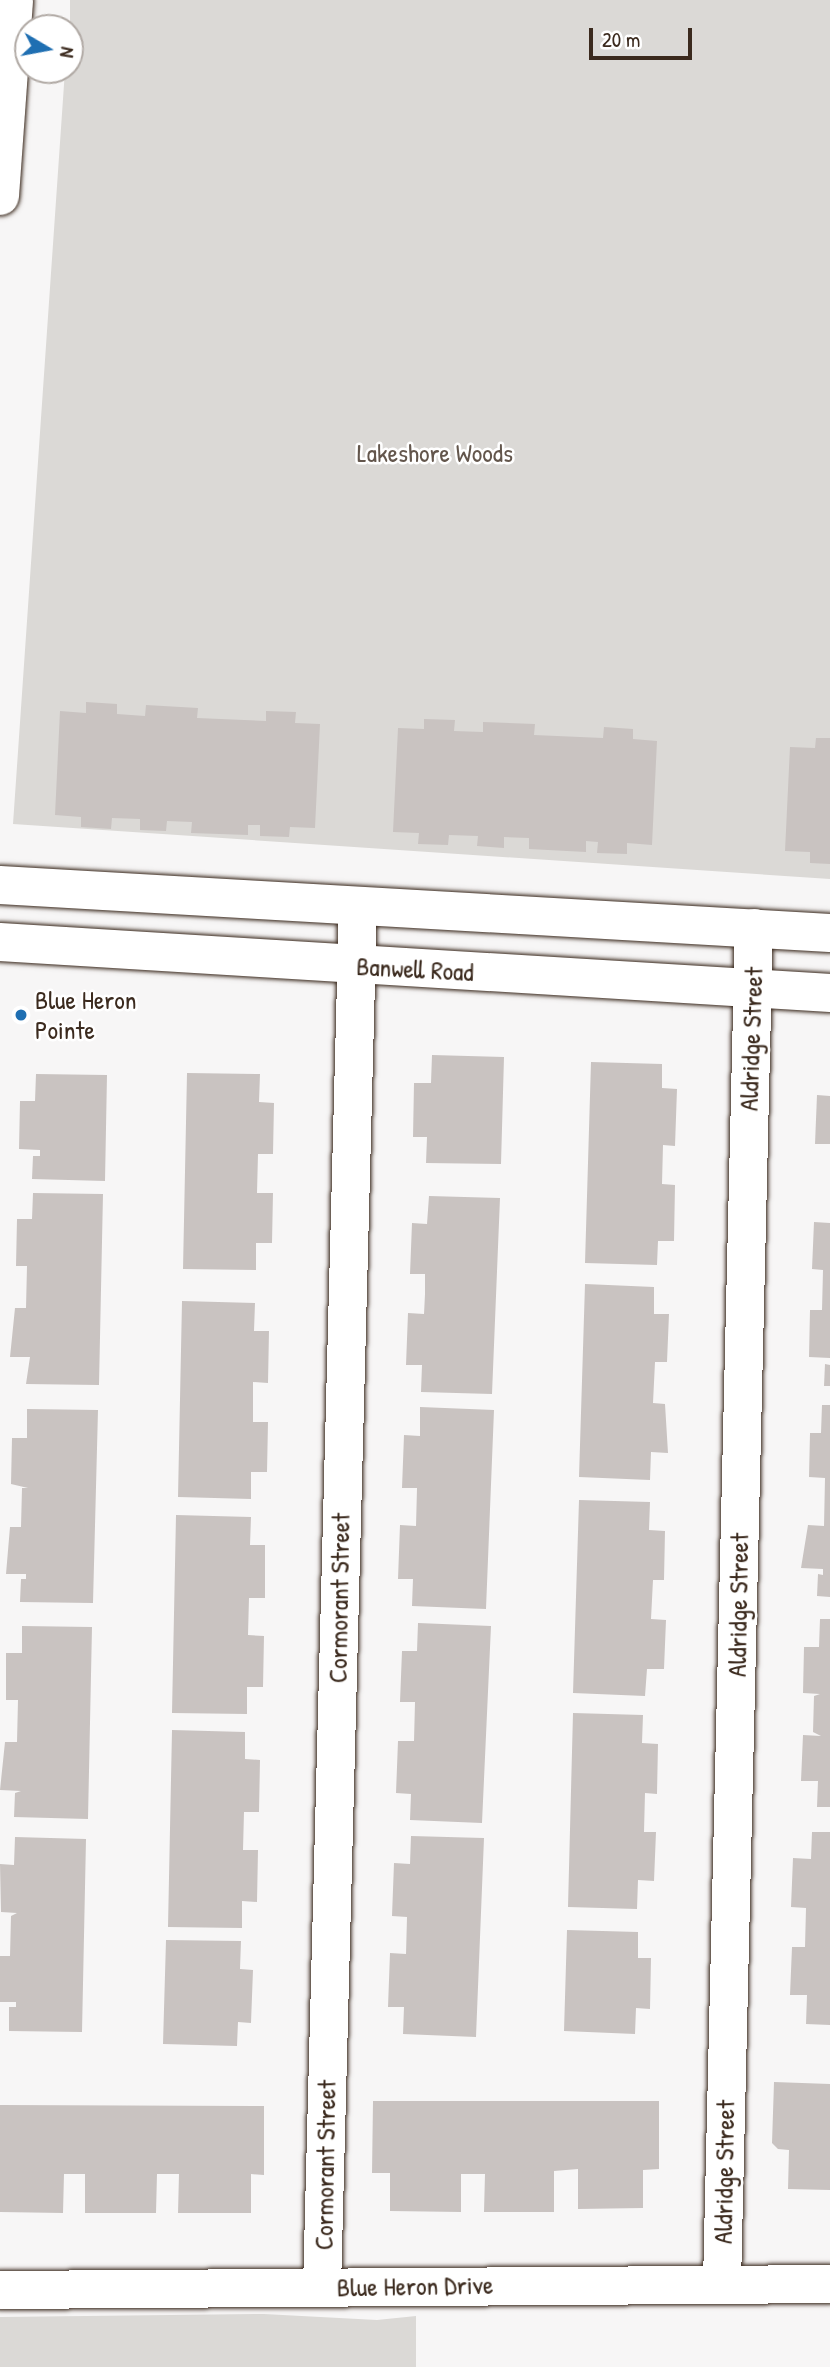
<!DOCTYPE html>
<style>
body{margin:0}
#map{position:relative;width:830px;height:2367px;overflow:hidden;background:#f7f6f6;font-family:"Patrick Hand",sans-serif}
div>[style]{position:absolute}
.green>*{inset:0;background:#dbd9d6}
.building>*{inset:0;background:#c9c3c1}
.roads{filter:drop-shadow(0 0 2px #3b2a1e) drop-shadow(0 0 2px #3b2a1e)}
.minor>*{height:38px;margin:-19px;padding:0 19px;transform-origin:19px;border-radius:19px;background:#fff}
.secondary>*{height:38px;margin:-19px;padding:0 19px;transform-origin:19px;border-radius:19px;background:#fff}
.dots>*{width:19px;height:19px;translate:-50% -50%;box-sizing:border-box;border:4px solid #fff;border-radius:50%}
span{translate:-50% -50%;white-space:nowrap;text-align:center;line-height:1.15;-webkit-text-stroke:5px #fff;paint-order:stroke}
.park-label{font-size:26px;color:#63564c}
.street-label{font-size:26px;color:#3b2a1e}
.poi-label{font-size:26px;color:#3b2a1e}
.left{translate:0 -50%;text-align:left}
.north{position:absolute;left:14px;top:14px;width:70px;height:70px;box-sizing:border-box;background:#fff;border:2px solid #b1aaa5;border-radius:50%;rotate:100deg;font-size:19px;font-weight:700;line-height:28px;text-align:center;color:#3b2a1e}
.north::after{content:'';display:block;margin:auto;width:24px;height:32px;background:#1f6fb2;clip-path:polygon(50% 0,100% 100%,50% 72%,0 100%)}
.scale{position:absolute;left:589px;top:28px;width:103px;height:32px;box-sizing:border-box;border:4px solid #3b2a1e;border-top:0;padding-left:9px;font-size:21px;line-height:24px;white-space:nowrap;color:#3b2a1e;-webkit-text-stroke:5px #fff;paint-order:stroke}
</style>
<div id="map">
<div class="green">
<i style="clip-path:polygon(70px 0,830px 0,830px 879px,13px 824px,65px 70px,70px 70px)"></i>
<i style="clip-path:polygon(264px 2314px,377px 2320px,416px 2316px,416px 2367px,0 2367px,0 2317px)"></i>
</div>
<div class="building">
<i style="clip-path:polygon(86px 702px,117px 704px,117px 714px,145px 716px,146px 705px,198px 708px,197px 718px,266px 721px,266px 711px,296px 712px,295px 723px,320px 724px,315px 828px,290px 827px,289px 837px,260px 836px,260px 825px,248px 825px,248px 835px,191px 833px,192px 822px,167px 821px,166px 831px,140px 830px,140px 819px,112px 818px,111px 829px,81px 827px,81px 817px,55px 815px,60px 711px,86px 713px)"></i>
<i style="clip-path:polygon(424px 719px,455px 720px,454px 731px,483px 732px,483px 722px,535px 724px,534px 735px,603px 738px,604px 727px,633px 729px,633px 739px,657px 741px,652px 845px,627px 843px,627px 854px,597px 853px,598px 842px,586px 841px,586px 852px,529px 849px,529px 838px,504px 837px,504px 848px,477px 846px,478px 836px,449px 835px,448px 845px,418px 844px,419px 833px,393px 832px,398px 728px,424px 729px)"></i>
<i style="clip-path:polygon(816px 738px,830px 738px,830px 864px,810px 863px,810px 852px,785px 851px,790px 747px,815px 748px)"></i>
<i style="clip-path:polygon(432px 1055px,504px 1057px,501px 1164px,426px 1163px,427px 1137px,413px 1137px,414px 1083px,431px 1083px)"></i>
<i style="clip-path:polygon(591px 1062px,662px 1064px,662px 1088px,677px 1089px,675px 1146px,663px 1145px,662px 1184px,675px 1185px,674px 1241px,658px 1241px,657px 1265px,585px 1263px)"></i>
<i style="clip-path:polygon(187px 1073px,260px 1074px,259px 1102px,274px 1103px,273px 1154px,258px 1154px,257px 1193px,273px 1193px,272px 1243px,256px 1243px,256px 1270px,183px 1269px)"></i>
<i style="clip-path:polygon(36px 1074px,107px 1075px,105px 1181px,32px 1179px,33px 1156px,40px 1156px,40px 1150px,19px 1149px,20px 1101px,35px 1101px)"></i>
<i style="clip-path:polygon(817px 1095px,830px 1096px,830px 1144px,815px 1144px)"></i>
<i style="clip-path:polygon(33px 1193px,103px 1194px,99px 1385px,26px 1384px,30px 1357px,10px 1357px,15px 1308px,26px 1308px,27px 1266px,16px 1266px,17px 1219px,32px 1219px)"></i>
<i style="clip-path:polygon(429px 1196px,500px 1198px,492px 1394px,421px 1392px,422px 1365px,406px 1365px,408px 1313px,424px 1314px,425px 1294px,425px 1274px,410px 1274px,412px 1223px,427px 1224px)"></i>
<i style="clip-path:polygon(814px 1222px,830px 1223px,830px 1358px,809px 1357px,810px 1310px,822px 1310px,823px 1270px,812px 1269px)"></i>
<i style="clip-path:polygon(585px 1284px,654px 1287px,654px 1314px,669px 1314px,667px 1362px,655px 1362px,653px 1403px,665px 1404px,668px 1453px,651px 1452px,650px 1480px,579px 1477px)"></i>
<i style="clip-path:polygon(182px 1301px,255px 1303px,254px 1331px,269px 1331px,268px 1383px,253px 1382px,253px 1422px,268px 1422px,267px 1472px,251px 1472px,251px 1499px,178px 1497px)"></i>
<i style="clip-path:polygon(825px 1364px,830px 1365px,830px 1386px,824px 1386px)"></i>
<i style="clip-path:polygon(822px 1405px,830px 1405px,830px 1597px,817px 1596px,818px 1574px,823px 1575px,823px 1569px,801px 1568px,808px 1525px,824px 1526px,825px 1478px,809px 1477px,810px 1433px,821px 1433px)"></i>
<i style="clip-path:polygon(420px 1407px,494px 1410px,486px 1609px,412px 1606px,413px 1579px,398px 1579px,400px 1525px,416px 1526px,417px 1488px,402px 1488px,404px 1435px,420px 1436px)"></i>
<i style="clip-path:polygon(27px 1409px,98px 1410px,93px 1603px,20px 1602px,21px 1579px,26px 1579px,26px 1574px,6px 1574px,10px 1527px,21px 1527px,22px 1488px,28px 1488px,11px 1484px,12px 1438px,27px 1438px)"></i>
<i style="clip-path:polygon(579px 1500px,650px 1502px,649px 1530px,665px 1531px,664px 1580px,653px 1580px,651px 1619px,666px 1620px,664px 1669px,647px 1669px,645px 1696px,573px 1693px)"></i>
<i style="clip-path:polygon(176px 1515px,251px 1517px,250px 1545px,265px 1545px,265px 1598px,249px 1598px,248px 1635px,264px 1636px,263px 1687px,247px 1687px,247px 1714px,172px 1713px)"></i>
<i style="clip-path:polygon(820px 1619px,830px 1619px,830px 1807px,817px 1807px,818px 1781px,801px 1781px,803px 1735px,821px 1736px,813px 1732px,814px 1696px,820px 1694px,803px 1693px,804px 1647px,819px 1647px)"></i>
<i style="clip-path:polygon(418px 1623px,491px 1626px,482px 1823px,410px 1820px,411px 1794px,396px 1793px,398px 1741px,414px 1741px,415px 1702px,400px 1702px,402px 1651px,417px 1651px)"></i>
<i style="clip-path:polygon(22px 1626px,92px 1627px,88px 1819px,14px 1817px,15px 1793px,21px 1791px,0 1790px,5px 1742px,17px 1742px,18px 1700px,6px 1700px,6px 1653px,22px 1653px)"></i>
<i style="clip-path:polygon(573px 1713px,643px 1715px,642px 1743px,658px 1744px,657px 1794px,645px 1793px,644px 1832px,656px 1832px,654px 1881px,638px 1880px,637px 1909px,568px 1907px)"></i>
<i style="clip-path:polygon(172px 1730px,245px 1732px,245px 1759px,260px 1760px,259px 1812px,244px 1812px,243px 1850px,258px 1850px,257px 1902px,242px 1901px,242px 1928px,168px 1927px)"></i>
<i style="clip-path:polygon(812px 1832px,830px 1832px,830px 2025px,806px 2024px,807px 1995px,790px 1995px,792px 1947px,805px 1947px,806px 1908px,791px 1907px,793px 1858px,811px 1859px)"></i>
<i style="clip-path:polygon(411px 1836px,484px 1838px,476px 2037px,403px 2034px,404px 2007px,388px 2007px,390px 1953px,406px 1954px,407px 1917px,392px 1916px,394px 1863px,410px 1864px)"></i>
<i style="clip-path:polygon(15px 1837px,86px 1839px,82px 2032px,9px 2031px,9px 2007px,16px 2007px,16px 2002px,0 2002px,0 1956px,10px 1956px,11px 1916px,17px 1913px,1px 1912px,0 1864px,14px 1865px)"></i>
<i style="clip-path:polygon(567px 1930px,638px 1932px,638px 1958px,651px 1958px,650px 2009px,636px 2008px,635px 2034px,564px 2031px)"></i>
<i style="clip-path:polygon(166px 1940px,241px 1941px,240px 1969px,253px 1970px,251px 2023px,238px 2022px,237px 2046px,163px 2044px)"></i>
<i style="clip-path:polygon(774px 2082px,830px 2084px,830px 2190px,788px 2189px,789px 2150px,778px 2149px,772px 2143px)"></i>
<i style="clip-path:polygon(373px 2101px,659px 2101px,659px 2169px,643px 2170px,643px 2208px,578px 2209px,578px 2169px,554px 2171px,554px 2212px,484px 2212px,485px 2174px,461px 2174px,461px 2212px,390px 2211px,390px 2173px,372px 2173px)"></i>
<i style="clip-path:polygon(0 2105px,264px 2106px,264px 2175px,251px 2174px,251px 2213px,178px 2213px,179px 2174px,157px 2174px,156px 2213px,85px 2213px,85px 2174px,64px 2174px,63px 2213px,0 2212px)"></i>
</div>
<div class="roads">
<div class="minor">
<i style="left:0;top:196px;width:196px;rotate:-85.9deg"></i>
<i style="left:722px;top:2283px;width:1355px;rotate:-88.65deg"></i>
<i style="left:322px;top:2288px;width:1380px;rotate:-88.51deg"></i>
<i style="left:0;top:2290px;width:830px;rotate:-0.41deg"></i>
</div>
<div class="secondary">
<i style="left:0;top:885px;width:831px;rotate:3.31deg"></i>
<i style="left:0;top:942px;width:832px;rotate:3.52deg"></i>
</div>
</div>
<div class="dots">
<i style="left:21px;top:1015px;background:#1f6fb2"></i>
</div>
<div class="park-label">
<span style="left:435px;top:453px">Lakeshore Woods</span>
</div>
<div class="street-label">
<span style="left:415px;top:969px;rotate:3deg">Banwell Road</span>
<span style="left:751px;top:1039px;rotate:-88deg">Aldridge Street</span>
<span style="left:339px;top:1598px;rotate:-89deg">Cormorant Street</span>
<span style="left:738px;top:1605px;rotate:-89deg">Aldridge Street</span>
<span style="left:325px;top:2165px;rotate:-89deg">Cormorant Street</span>
<span style="left:724px;top:2172px;rotate:-89deg">Aldridge Street</span>
<span style="left:415px;top:2286px;rotate:-1deg">Blue Heron Drive</span>
</div>
<div class="poi-label">
<span class="left" style="left:35px;top:1015px">Blue Heron<br>Pointe</span>
</div>
<div class="north">N</div>
<div class="scale">20 m</div>
</div>
